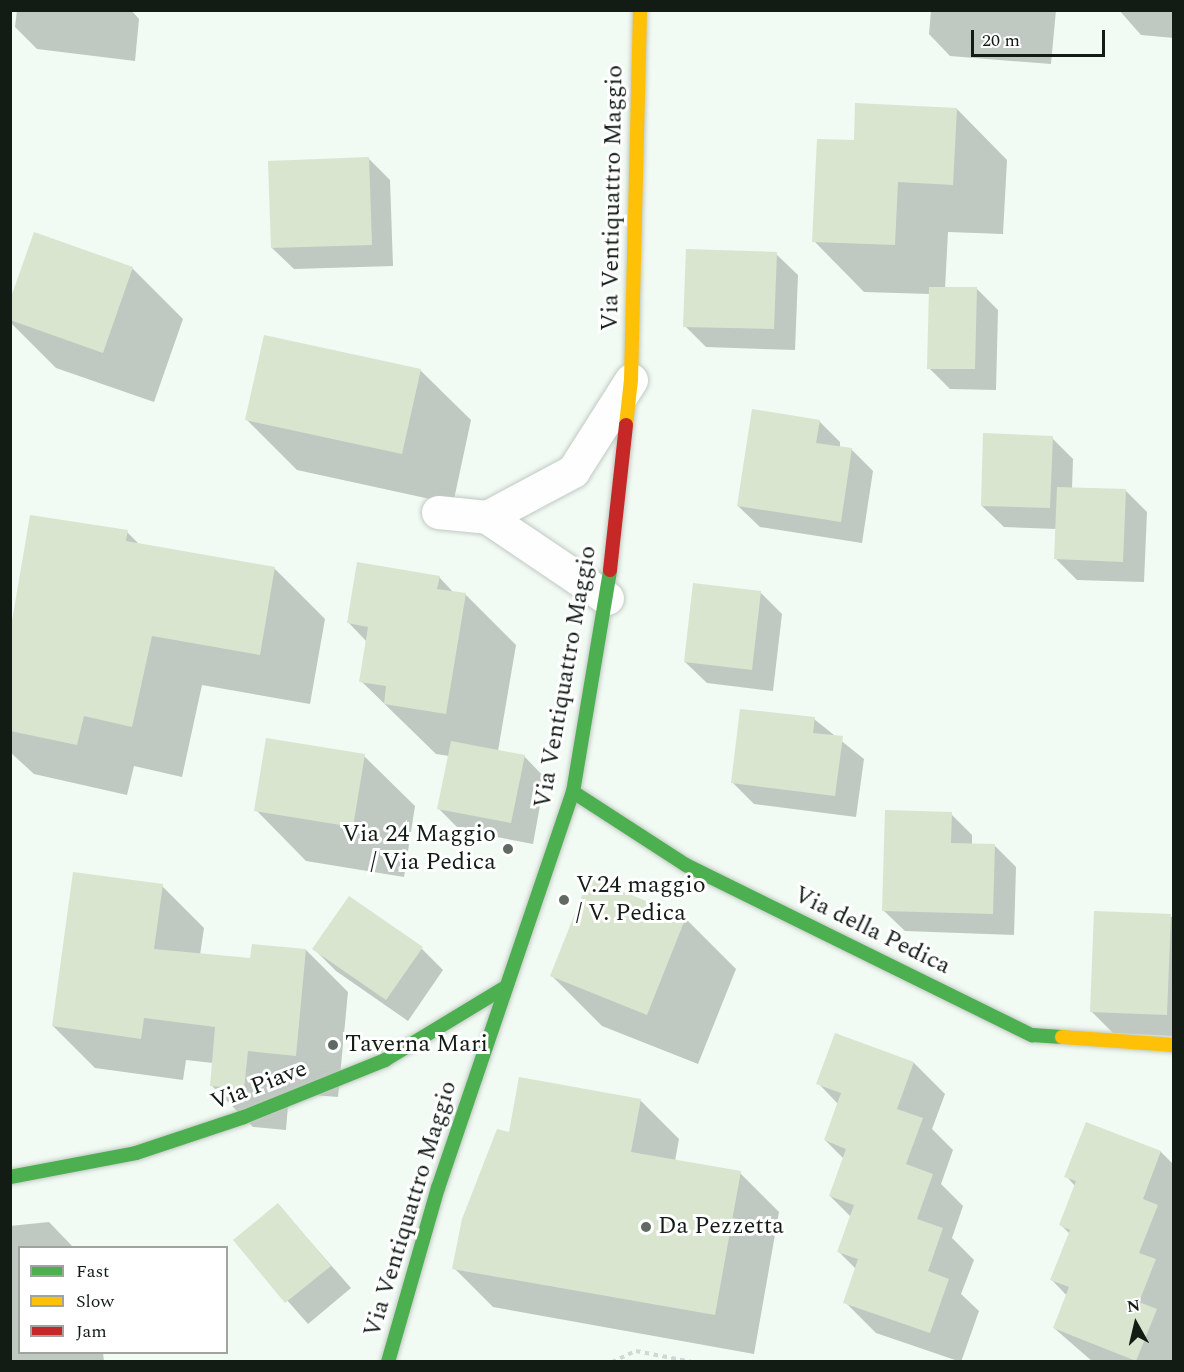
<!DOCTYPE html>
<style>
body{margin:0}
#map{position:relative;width:1184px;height:1372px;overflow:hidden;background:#f1faf3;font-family:Spectral,serif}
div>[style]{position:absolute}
.shadow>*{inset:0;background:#0003}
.building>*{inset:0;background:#d9e5cf}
.path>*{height:4px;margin-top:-2px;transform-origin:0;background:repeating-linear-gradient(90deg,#d3d6d4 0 4.5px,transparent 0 9px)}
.roads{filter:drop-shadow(0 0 2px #c0c9c2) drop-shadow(0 0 2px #c0c9c2)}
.street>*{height:33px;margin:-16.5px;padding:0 16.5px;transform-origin:16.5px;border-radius:16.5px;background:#fdfefd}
.fast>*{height:14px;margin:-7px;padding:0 7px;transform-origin:7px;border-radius:7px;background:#4caf50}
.slow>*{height:14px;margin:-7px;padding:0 7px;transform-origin:7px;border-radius:7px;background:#ffc107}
.jam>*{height:14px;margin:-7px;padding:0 7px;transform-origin:7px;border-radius:7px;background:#c62828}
.dots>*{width:16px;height:16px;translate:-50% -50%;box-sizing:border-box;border:3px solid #fff;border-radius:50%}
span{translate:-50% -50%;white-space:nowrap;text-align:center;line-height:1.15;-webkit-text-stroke:6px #fff;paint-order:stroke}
.street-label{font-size:24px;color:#121c15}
.poi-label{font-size:24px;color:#121c15}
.right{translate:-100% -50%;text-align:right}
.left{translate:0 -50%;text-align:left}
.frame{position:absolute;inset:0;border:12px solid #121c15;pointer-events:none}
.legend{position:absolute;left:18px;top:1246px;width:210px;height:108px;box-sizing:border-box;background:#fff;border:2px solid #a0a4a1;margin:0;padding:8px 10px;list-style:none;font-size:18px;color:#121c15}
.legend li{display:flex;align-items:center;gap:12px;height:30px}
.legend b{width:30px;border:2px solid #a0a4a1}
.north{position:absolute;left:1106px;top:1294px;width:60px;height:60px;-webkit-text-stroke:4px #fff;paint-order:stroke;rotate:352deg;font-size:16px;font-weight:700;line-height:24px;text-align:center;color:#121c15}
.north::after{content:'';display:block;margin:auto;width:21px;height:27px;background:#121c15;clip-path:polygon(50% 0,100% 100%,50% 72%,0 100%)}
.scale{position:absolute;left:971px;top:30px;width:134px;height:27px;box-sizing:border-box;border:3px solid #121c15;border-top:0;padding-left:8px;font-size:18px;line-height:21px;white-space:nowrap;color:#121c15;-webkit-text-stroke:4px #fff;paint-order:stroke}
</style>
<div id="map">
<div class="shadow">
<i style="clip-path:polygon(17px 10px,131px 10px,139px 19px,135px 61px,37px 49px,15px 27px)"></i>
<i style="clip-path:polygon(931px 10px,1056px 10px,1051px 64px,950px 56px,929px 34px)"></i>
<i style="clip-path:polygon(1119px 10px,1174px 10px,1174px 38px,1141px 35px)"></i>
<i style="clip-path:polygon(957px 109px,1007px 160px,1003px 234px,948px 232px,945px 289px,977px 289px,998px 310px,996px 390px,950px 389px,929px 368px,930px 294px,864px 292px,814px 241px,855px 142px)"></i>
<i style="clip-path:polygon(368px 158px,390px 180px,393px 266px,294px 269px,272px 248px)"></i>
<i style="clip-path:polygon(776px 254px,798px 275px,795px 350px,706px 347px,685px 326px)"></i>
<i style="clip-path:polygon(132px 268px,183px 319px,154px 402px,56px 368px,10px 322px,10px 305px)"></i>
<i style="clip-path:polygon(420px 370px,471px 420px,453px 504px,297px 470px,246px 419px)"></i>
<i style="clip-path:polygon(819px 421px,840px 442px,840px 448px,851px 449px,873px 471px,862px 543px,760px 527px,738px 506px)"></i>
<i style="clip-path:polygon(1052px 438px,1073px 459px,1072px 489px,1126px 491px,1147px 512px,1144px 582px,1077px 580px,1056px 559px,1057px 529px,1004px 527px,982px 506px)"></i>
<i style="clip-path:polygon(127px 532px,140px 545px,275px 569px,325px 619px,310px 704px,202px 685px,182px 777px,134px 766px,127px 795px,34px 774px,10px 752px,10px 642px)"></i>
<i style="clip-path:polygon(439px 577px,454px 593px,465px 594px,516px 645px,498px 751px,524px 756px,545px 778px,533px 844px,460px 830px,439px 809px,449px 756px,436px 754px,361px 681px,367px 642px,348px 622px)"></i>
<i style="clip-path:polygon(760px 592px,782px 614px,773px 691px,707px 683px,685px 662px)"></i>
<i style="clip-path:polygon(814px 719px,864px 759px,856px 817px,754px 804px,732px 782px)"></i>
<i style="clip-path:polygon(364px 756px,415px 806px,404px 877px,306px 861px,256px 810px)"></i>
<i style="clip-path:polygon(951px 814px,972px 835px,972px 845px,995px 846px,1016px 867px,1014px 935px,905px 931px,883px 910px)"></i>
<i style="clip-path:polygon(590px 880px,685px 918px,736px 969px,698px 1064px,602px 1026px,552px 976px)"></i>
<i style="clip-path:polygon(162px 886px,204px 928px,200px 955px,252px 960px,306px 950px,348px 992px,338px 1097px,289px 1093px,286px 1130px,253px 1127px,211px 1085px,213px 1063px,186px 1060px,183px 1080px,95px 1068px,53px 1026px)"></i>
<i style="clip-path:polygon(350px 898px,422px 949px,443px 970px,408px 1021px,336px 971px,314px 949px)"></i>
<i style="clip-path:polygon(1096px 913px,1174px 917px,1174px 1036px,1113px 1033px,1092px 1012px)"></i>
<i style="clip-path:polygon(914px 1063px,945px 1094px,932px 1129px,953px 1150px,941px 1184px,963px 1206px,952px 1238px,974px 1260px,961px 1294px,979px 1311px,961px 1362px,876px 1333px,845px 1302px,856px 1269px,839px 1252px,851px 1217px,830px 1196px,844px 1159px,825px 1140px,838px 1104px,818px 1083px)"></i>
<i style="clip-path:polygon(640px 1100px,679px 1139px,675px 1161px,740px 1173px,779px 1212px,754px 1354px,493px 1307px,454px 1268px,511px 1134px)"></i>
<i style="clip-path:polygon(1087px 1124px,1161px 1152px,1174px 1165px,1174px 1362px,1093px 1362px,1054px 1328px,1067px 1296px,1052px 1280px,1070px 1234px,1061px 1225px,1075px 1186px,1066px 1176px)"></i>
<i style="clip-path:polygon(278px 1205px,351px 1288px,308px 1324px,235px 1241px)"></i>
<i style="clip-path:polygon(49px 1222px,74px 1248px,20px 1248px,20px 1352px,103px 1352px,104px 1362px,10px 1362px,10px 1226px)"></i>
</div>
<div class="building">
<i style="clip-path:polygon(855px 103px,957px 108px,953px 185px,898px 182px,895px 245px,812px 242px,817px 139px,854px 140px)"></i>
<i style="clip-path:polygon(369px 157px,372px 245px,271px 248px,268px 161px)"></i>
<i style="clip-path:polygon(34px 232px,133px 267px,103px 353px,10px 320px,10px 300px)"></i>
<i style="clip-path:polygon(686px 249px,777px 252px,774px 329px,683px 327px)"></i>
<i style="clip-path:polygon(929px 287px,977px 287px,975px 369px,927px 369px)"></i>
<i style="clip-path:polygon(264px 335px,421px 369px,402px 454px,245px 420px)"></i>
<i style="clip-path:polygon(752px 409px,820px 420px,816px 443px,852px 448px,841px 522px,737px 506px)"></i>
<i style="clip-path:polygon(983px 433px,1053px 436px,1050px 508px,981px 506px)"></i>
<i style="clip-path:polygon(1057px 487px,1126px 489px,1123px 562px,1054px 559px)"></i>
<i style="clip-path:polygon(30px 515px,128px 530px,126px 541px,275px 567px,260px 655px,152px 636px,132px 727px,84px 716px,77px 745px,10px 731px,10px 633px)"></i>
<i style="clip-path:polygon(357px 562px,440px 576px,437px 589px,466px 593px,446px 714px,384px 704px,386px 686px,359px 682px,368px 627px,347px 623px)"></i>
<i style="clip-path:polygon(693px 583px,761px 591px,752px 670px,684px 662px)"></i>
<i style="clip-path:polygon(740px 709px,815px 717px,813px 733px,843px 736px,835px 796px,731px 783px)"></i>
<i style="clip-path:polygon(266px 738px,365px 754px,353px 827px,254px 811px)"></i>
<i style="clip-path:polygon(451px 741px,525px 755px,511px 823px,437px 809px)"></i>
<i style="clip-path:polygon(885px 810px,952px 812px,951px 843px,995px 844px,993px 914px,882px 911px)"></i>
<i style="clip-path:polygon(73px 872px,163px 884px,154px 949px,250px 958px,252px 944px,306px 949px,296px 1056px,248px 1051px,244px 1089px,210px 1086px,215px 1027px,144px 1018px,141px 1039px,52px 1026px)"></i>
<i style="clip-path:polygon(589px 878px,686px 917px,647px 1015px,550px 976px)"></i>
<i style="clip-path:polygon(349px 896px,423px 947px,386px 1000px,312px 949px)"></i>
<i style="clip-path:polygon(1094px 911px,1171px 914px,1167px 1015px,1090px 1012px)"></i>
<i style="clip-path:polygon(835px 1033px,914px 1062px,897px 1109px,923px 1118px,906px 1164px,933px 1174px,917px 1219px,943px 1228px,928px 1271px,949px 1279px,930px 1333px,843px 1303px,858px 1259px,837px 1252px,854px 1205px,829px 1196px,846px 1149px,824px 1140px,841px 1093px,816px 1084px)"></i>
<i style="clip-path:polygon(519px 1077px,641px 1099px,631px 1152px,741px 1171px,715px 1315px,452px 1269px,462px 1219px,497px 1129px,509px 1132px)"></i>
<i style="clip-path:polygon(1086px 1122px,1161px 1151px,1143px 1199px,1158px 1205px,1139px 1253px,1156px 1259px,1139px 1302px,1157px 1309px,1136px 1361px,1053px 1328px,1069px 1287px,1050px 1280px,1070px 1230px,1059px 1225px,1076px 1181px,1064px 1177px)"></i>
<i style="clip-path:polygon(278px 1203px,331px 1266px,285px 1303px,233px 1240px)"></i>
</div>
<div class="path">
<i style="left:612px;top:1362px;width:26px;rotate:-25deg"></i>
<i style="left:636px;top:1351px;width:57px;rotate:11.1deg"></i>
</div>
<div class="roads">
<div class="street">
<i style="left:438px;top:512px;width:49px;rotate:5.8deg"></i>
<i style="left:607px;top:598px;width:145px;rotate:-146deg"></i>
<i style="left:487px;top:517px;width:98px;rotate:-28.1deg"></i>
<i style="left:573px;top:471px;width:108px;rotate:-57.5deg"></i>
</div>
<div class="fast">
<i style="left:573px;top:792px;width:135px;rotate:32.9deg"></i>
<i style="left:686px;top:865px;width:386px;rotate:26.2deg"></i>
<i style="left:1032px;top:1035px;width:30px;rotate:4deg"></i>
<i style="left:10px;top:1177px;width:128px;rotate:-10.8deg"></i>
<i style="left:136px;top:1153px;width:114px;rotate:-18.4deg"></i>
<i style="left:244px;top:1117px;width:152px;rotate:-22deg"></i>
<i style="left:385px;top:1060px;width:139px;rotate:-31.2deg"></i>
<i style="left:388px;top:1362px;width:181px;rotate:-74deg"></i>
<i style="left:438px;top:1188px;width:418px;rotate:-71.2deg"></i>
<i style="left:573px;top:792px;width:225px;rotate:-80.5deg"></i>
</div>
<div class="slow">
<i style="left:626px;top:425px;width:45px;rotate:-83.7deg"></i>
<i style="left:631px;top:380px;width:370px;rotate:-88.6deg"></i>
<i style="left:1062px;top:1037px;width:112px;rotate:4.1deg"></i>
</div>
<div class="jam">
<i style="left:610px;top:570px;width:146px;rotate:-83.7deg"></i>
</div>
</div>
<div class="dots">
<i style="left:508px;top:849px;background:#606a63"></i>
<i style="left:564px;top:900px;background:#606a63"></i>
<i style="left:333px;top:1045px;background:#606a63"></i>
<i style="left:646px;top:1227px;background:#606a63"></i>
</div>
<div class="street-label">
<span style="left:613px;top:198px;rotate:-89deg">Via Ventiquattro Maggio</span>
<span style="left:566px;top:677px;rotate:-80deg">Via Ventiquattro Maggio</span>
<span style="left:872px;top:931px;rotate:26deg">Via della Pedica</span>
<span style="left:259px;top:1086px;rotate:-21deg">Via Piave</span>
<span style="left:411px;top:1209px;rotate:-73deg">Via Ventiquattro Maggio</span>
</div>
<div class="poi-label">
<span class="right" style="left:496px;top:849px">Via 24 Maggio<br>/ Via Pedica</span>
<span class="left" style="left:576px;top:900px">V.24 maggio<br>/ V. Pedica</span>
<span class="left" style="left:345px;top:1045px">Taverna Mari</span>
<span class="left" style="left:658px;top:1227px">Da Pezzetta</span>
</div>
<div class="frame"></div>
<ul class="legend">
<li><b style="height:8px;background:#4caf50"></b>Fast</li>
<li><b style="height:8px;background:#ffc107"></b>Slow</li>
<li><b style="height:8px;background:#c62828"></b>Jam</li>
</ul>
<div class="north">N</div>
<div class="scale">20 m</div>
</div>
